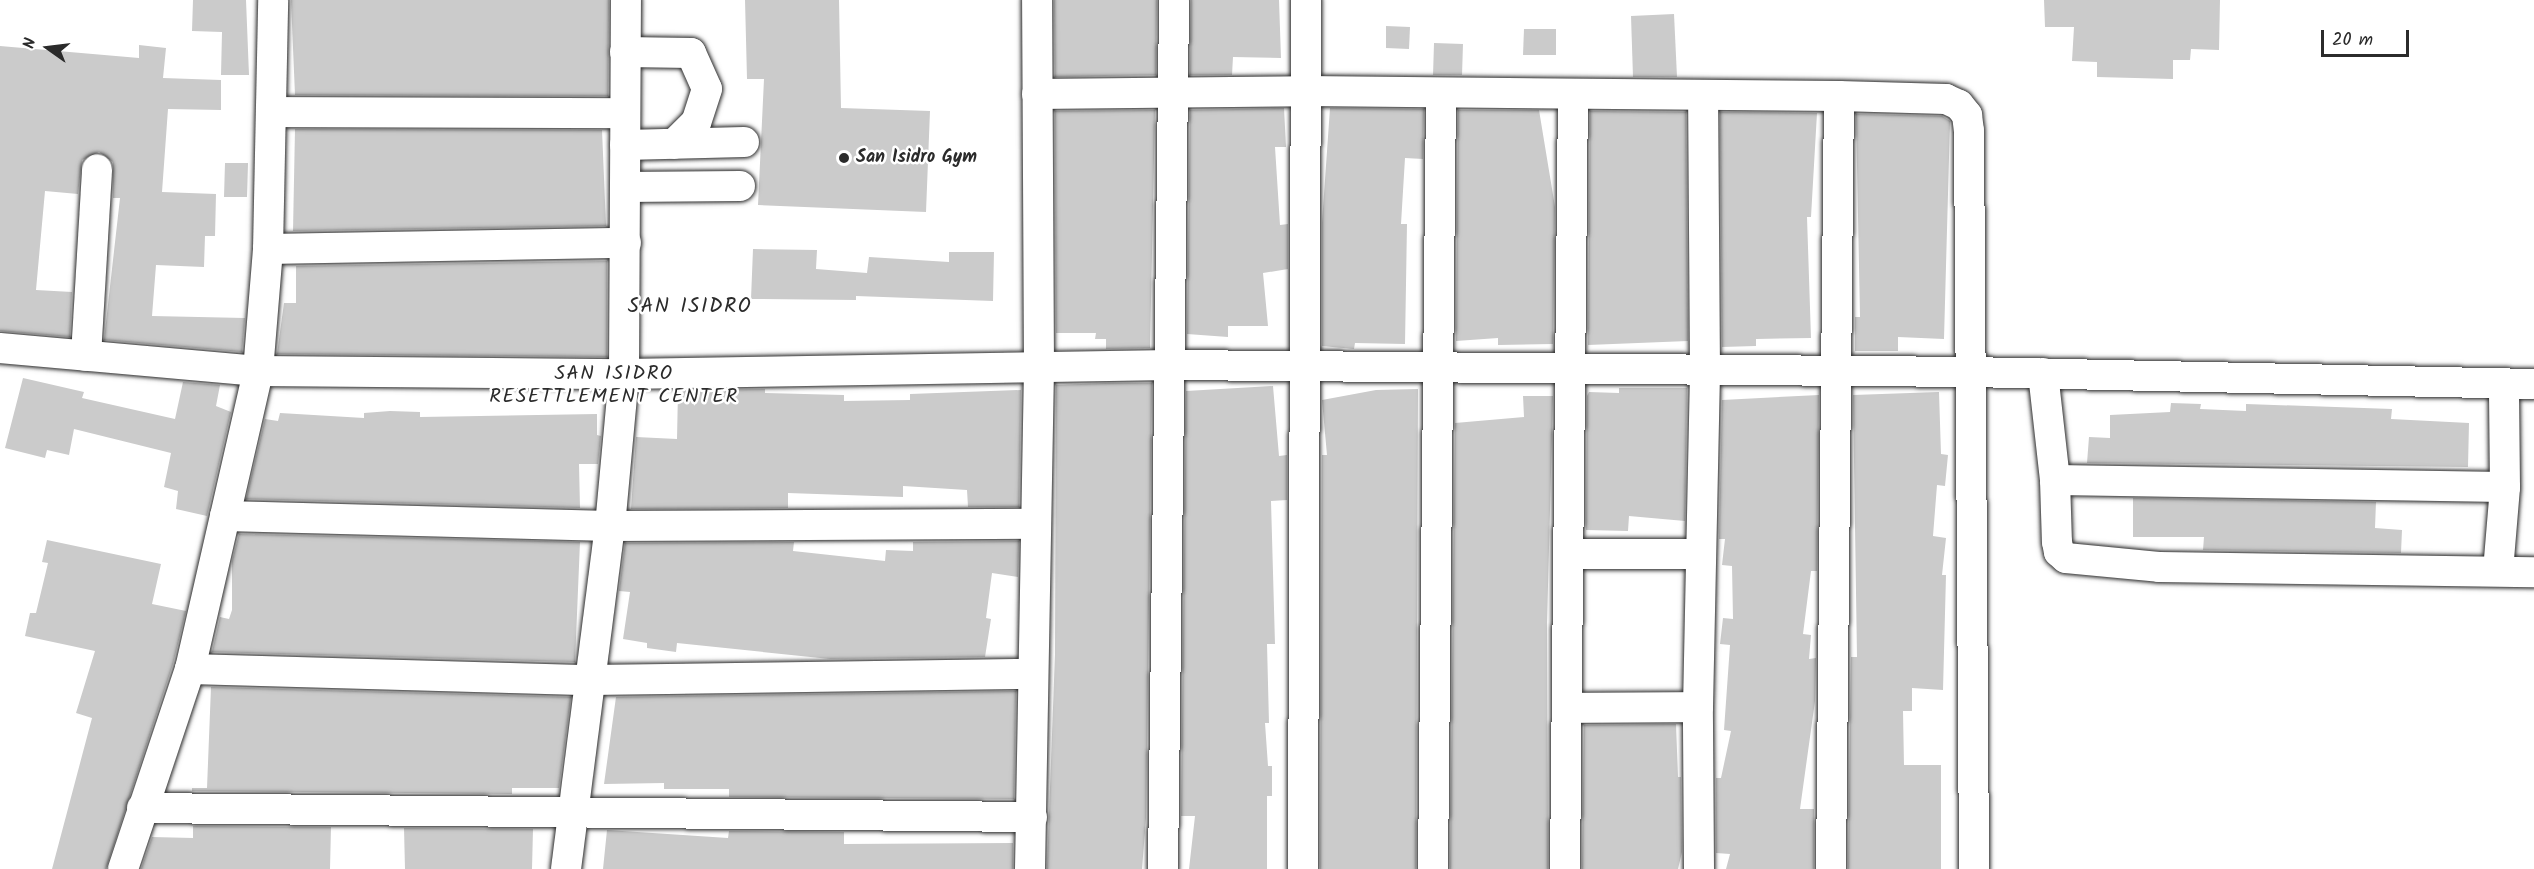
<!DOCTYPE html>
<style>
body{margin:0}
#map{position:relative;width:2534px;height:869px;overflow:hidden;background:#fff;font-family:Kalam,sans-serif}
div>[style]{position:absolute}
.building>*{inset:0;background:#cbcbcb}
.roads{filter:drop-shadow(0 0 2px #2b2b2b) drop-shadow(0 0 2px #2b2b2b)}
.minor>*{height:30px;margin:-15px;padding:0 15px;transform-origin:15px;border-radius:15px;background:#fff}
.dots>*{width:16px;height:16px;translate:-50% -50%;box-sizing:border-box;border:3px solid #fff;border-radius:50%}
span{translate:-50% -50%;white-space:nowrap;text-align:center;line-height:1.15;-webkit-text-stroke:5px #fff;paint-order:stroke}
.poi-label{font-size:18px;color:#2b2b2b;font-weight:700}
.left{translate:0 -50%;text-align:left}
.neighbourhood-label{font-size:20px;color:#2b2b2b;letter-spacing:1.5px}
.quarter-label{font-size:21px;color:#2b2b2b;letter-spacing:1.5px}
.north{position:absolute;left:18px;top:18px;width:60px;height:60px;-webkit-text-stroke:4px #fff;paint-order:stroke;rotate:284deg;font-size:16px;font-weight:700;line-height:24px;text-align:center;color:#2b2b2b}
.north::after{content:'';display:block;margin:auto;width:21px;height:27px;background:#2b2b2b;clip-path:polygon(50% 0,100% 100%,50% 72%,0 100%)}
.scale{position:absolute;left:2321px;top:30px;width:88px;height:27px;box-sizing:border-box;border:3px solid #2b2b2b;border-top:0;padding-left:8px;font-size:18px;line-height:21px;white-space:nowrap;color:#2b2b2b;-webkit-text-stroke:4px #fff;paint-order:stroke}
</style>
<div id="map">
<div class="building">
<i style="clip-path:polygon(193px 0,246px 0,249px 75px,221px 75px,222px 32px,192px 31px)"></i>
<i style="clip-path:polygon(291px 0,609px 0,608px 96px,295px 95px)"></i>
<i style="clip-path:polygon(745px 0,839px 0,841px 108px,930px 111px,926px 212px,758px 205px,764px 79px,747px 79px)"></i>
<i style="clip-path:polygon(1054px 0,1157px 0,1156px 75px,1055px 77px)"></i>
<i style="clip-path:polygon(1191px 0,1279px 0,1281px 58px,1233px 57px,1232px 75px,1190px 75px)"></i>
<i style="clip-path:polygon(2044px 0,2220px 0,2219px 50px,2191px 49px,2190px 60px,2173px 60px,2173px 79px,2097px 77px,2097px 62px,2072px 61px,2074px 27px,2045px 27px)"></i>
<i style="clip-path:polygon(1674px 14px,1677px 77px,1633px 77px,1631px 16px)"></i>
<i style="clip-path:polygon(1386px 26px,1410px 27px,1409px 49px,1386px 48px)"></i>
<i style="clip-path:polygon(1524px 29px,1556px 29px,1556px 55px,1523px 55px)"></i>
<i style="clip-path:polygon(1434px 43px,1463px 44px,1462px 75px,1433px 75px)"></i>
<i style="clip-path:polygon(139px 45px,166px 48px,163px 78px,221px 80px,221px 110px,168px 109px,162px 192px,216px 194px,215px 236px,205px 236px,204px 267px,156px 265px,152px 316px,245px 318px,242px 352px,104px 340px,120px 198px,113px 198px,113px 162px,99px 152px,82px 160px,78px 194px,45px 191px,36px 290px,72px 292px,70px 337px,0 331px,0 46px,139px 58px)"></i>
<i style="clip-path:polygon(1284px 108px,1286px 147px,1275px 147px,1280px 225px,1288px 224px,1288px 269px,1263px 273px,1268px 326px,1228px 326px,1228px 337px,1187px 334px,1190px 110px)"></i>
<i style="clip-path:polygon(1330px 108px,1424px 109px,1423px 159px,1405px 158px,1401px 224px,1407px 224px,1405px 344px,1355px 343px,1354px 349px,1322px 346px,1322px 223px)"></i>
<i style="clip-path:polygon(1155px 110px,1150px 348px,1106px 349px,1106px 339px,1095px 339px,1096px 333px,1056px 333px,1055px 111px)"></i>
<i style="clip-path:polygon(1458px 110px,1539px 110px,1555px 207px,1553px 344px,1498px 345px,1498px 338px,1456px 341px)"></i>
<i style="clip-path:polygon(1590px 111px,1686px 112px,1688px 341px,1588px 345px)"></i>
<i style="clip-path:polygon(1720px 112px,1817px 113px,1811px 217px,1807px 217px,1811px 338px,1756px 339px,1756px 346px,1722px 347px)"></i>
<i style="clip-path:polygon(1856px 114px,1942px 116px,1950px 121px,1944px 339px,1898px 337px,1898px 351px,1855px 351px,1855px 317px,1860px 317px)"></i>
<i style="clip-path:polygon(295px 129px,602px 130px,606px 226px,293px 231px)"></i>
<i style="clip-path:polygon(225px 163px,248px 163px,247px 197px,224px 197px)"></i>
<i style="clip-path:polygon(753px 249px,817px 250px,816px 269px,867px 273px,869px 257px,949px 262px,949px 252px,994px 252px,993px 301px,856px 296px,856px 300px,751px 299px)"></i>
<i style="clip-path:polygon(607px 261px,607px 357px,277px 354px,284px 303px,296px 303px,296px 266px)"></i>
<i style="clip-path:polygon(23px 378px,84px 392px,82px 398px,175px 419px,183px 382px,220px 385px,216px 406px,231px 412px,207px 516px,176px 509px,178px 491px,164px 487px,171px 453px,74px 429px,69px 455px,47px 450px,45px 458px,5px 448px)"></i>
<i style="clip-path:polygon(1106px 383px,1152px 383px,1146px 818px,1142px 869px,1047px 869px,1055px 654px,1056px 385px)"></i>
<i style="clip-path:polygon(1273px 386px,1279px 456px,1287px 455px,1287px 500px,1271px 501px,1275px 644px,1267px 644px,1269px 723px,1265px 723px,1268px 766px,1272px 766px,1272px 796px,1267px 796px,1267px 869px,1189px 869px,1195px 816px,1181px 816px,1186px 391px)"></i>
<i style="clip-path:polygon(1619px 388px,1687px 388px,1685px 521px,1629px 516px,1628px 531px,1586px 530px,1587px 396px,1589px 392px,1619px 393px)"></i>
<i style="clip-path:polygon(765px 389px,765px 393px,844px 395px,844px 401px,910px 400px,910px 394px,1021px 390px,1019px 507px,968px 507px,967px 490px,903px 486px,903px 497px,788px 493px,788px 508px,631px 509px,636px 437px,677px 439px,678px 390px)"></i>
<i style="clip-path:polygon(1418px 389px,1416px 869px,1320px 869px,1322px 455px,1327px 455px,1322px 400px,1376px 390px)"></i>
<i style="clip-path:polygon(1939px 392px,1941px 454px,1948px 455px,1945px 486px,1937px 485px,1933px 536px,1946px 538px,1942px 575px,1946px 575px,1943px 690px,1912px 688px,1912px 711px,1903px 711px,1904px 765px,1941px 765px,1941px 869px,1848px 869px,1851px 657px,1857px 657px,1853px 395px)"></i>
<i style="clip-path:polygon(1819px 395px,1817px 571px,1811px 571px,1803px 634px,1811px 635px,1809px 659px,1816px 658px,1815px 701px,1800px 809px,1814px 809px,1814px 869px,1726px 869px,1730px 854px,1716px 853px,1716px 778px,1721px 778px,1731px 731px,1724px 730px,1730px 645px,1720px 644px,1723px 618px,1733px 619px,1732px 566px,1722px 565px,1725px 539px,1719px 539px,1722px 400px)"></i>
<i style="clip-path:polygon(1523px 396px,1553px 396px,1547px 624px,1548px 869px,1450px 869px,1455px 423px,1524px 417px)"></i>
<i style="clip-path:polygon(2171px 403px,2201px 404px,2200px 409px,2246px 411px,2246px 404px,2392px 409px,2391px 419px,2469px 423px,2468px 467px,2087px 463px,2089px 437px,2110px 438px,2110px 415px,2170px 412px)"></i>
<i style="clip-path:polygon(390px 411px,420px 412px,420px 417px,597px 414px,597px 435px,601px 436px,598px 464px,579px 464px,580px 508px,246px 499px,265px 419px,278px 421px,280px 413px,364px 418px,364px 413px)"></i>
<i style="clip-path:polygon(2133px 498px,2376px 502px,2375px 528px,2402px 530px,2401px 553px,2203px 550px,2204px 537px,2133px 537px)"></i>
<i style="clip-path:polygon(239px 534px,580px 542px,575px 662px,212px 652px,220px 617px,229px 619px,232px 610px,232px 561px)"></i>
<i style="clip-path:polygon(47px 540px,161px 564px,152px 604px,186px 611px,173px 664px,106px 869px,52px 869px,92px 718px,76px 713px,95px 651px,25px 636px,30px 613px,36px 613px,48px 563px,42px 562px)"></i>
<i style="clip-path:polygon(1019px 541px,1018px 577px,992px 573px,986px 618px,991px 619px,985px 657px,830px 659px,677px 643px,676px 652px,647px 648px,647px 643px,623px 639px,630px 592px,619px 591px,625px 543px,794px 542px,793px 551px,885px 561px,886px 550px,913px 551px,913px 542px)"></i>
<i style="clip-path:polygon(211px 687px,571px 697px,559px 788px,512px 788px,512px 794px,192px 791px,192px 788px,207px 788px)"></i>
<i style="clip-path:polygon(1016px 691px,1014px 799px,729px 797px,729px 789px,664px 789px,664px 783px,604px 784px,616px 697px)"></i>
<i style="clip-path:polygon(1676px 724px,1678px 777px,1681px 777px,1682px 852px,1678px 869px,1582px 869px,1584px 725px)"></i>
<i style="clip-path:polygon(193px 826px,331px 827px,330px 869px,141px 869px,152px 837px,193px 838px)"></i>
<i style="clip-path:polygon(404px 828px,533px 829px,532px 869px,405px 869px)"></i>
<i style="clip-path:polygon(607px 830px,728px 838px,729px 831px,844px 832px,844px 844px,1013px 843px,1013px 869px,603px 869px)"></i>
</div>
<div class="roads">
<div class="minor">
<i style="left:625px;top:52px;width:66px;rotate:0.9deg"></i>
<i style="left:691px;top:53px;width:39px;rotate:66deg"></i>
<i style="left:707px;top:89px;width:35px;rotate:108deg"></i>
<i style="left:696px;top:122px;width:31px;rotate:135deg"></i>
<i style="left:1037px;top:94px;width:268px;rotate:-0.6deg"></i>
<i style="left:1305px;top:91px;width:534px;rotate:0.54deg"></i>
<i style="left:1839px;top:96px;width:107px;rotate:1.6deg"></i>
<i style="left:1946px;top:99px;width:14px;rotate:25deg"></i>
<i style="left:1959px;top:105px;width:13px;rotate:51deg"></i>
<i style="left:1967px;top:115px;width:16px;rotate:83deg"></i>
<i style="left:1969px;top:131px;width:738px;rotate:89.61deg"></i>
<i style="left:272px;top:112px;width:352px;rotate:0.2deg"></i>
<i style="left:625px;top:145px;width:119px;rotate:-1.4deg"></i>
<i style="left:625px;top:187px;width:115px;rotate:-0.5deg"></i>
<i style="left:268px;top:249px;width:358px;rotate:-1deg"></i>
<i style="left:0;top:348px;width:259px;rotate:5.1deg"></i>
<i style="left:258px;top:371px;width:366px;rotate:0.5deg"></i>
<i style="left:624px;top:374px;width:546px;rotate:-0.94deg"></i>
<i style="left:1170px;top:365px;width:799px;rotate:0.5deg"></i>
<i style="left:1969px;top:372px;width:565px;rotate:1.22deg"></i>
<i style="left:86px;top:356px;width:187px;rotate:-86.6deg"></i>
<i style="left:2043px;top:373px;width:108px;rotate:83.6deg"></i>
<i style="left:2055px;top:480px;width:62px;rotate:88.2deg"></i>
<i style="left:2057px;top:542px;width:10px;rotate:79deg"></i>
<i style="left:2059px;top:552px;width:9px;rotate:41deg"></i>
<i style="left:2066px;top:558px;width:93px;rotate:5.5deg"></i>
<i style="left:2159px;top:567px;width:375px;rotate:0.8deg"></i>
<i style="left:2055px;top:480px;width:450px;rotate:0.9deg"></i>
<i style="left:225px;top:516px;width:385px;rotate:1.5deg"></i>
<i style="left:610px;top:526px;width:426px;rotate:-0.3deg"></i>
<i style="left:1570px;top:554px;width:131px"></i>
<i style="left:2498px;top:571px;width:84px;rotate:-85.2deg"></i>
<i style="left:2505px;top:487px;width:104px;rotate:-90.6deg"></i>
<i style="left:190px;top:669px;width:400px;rotate:1.6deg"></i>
<i style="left:590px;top:680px;width:443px;rotate:-0.8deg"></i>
<i style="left:1568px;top:708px;width:130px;rotate:-0.4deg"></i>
<i style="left:142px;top:808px;width:890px;rotate:0.58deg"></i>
<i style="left:123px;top:869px;width:211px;rotate:-71.5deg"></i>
<i style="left:190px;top:669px;width:306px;rotate:-77.1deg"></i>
<i style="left:258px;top:371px;width:122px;rotate:-85.3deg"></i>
<i style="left:268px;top:249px;width:249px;rotate:-88.8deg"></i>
<i style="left:566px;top:869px;width:346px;rotate:-82.7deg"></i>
<i style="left:610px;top:526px;width:153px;rotate:-84.7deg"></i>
<i style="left:624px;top:374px;width:374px;rotate:-89.7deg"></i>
<i style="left:1030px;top:869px;width:503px;rotate:-88.97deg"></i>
<i style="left:1039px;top:366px;width:366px;rotate:-90.3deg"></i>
<i style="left:1163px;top:869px;width:869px;rotate:-89.27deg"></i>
<i style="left:1303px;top:869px;width:869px;rotate:-89.8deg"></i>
<i style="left:1433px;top:869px;width:775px;rotate:-89.41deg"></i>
<i style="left:1565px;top:869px;width:775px;rotate:-89.41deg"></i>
<i style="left:1699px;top:869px;width:162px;rotate:-90.4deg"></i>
<i style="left:1698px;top:707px;width:336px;rotate:-88.8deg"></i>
<i style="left:1705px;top:371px;width:276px;rotate:-90.4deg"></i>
<i style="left:1831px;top:869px;width:773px;rotate:-89.41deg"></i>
</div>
</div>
<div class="dots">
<i style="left:844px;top:158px;background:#2b2b2b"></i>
</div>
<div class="poi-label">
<span class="left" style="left:856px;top:158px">San Isidro Gym</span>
</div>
<div class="neighbourhood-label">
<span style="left:614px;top:386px">SAN ISIDRO<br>RESETTLEMENT CENTER</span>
</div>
<div class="quarter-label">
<span style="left:690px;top:307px">SAN ISIDRO</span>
</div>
<div class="north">N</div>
<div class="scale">20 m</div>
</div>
